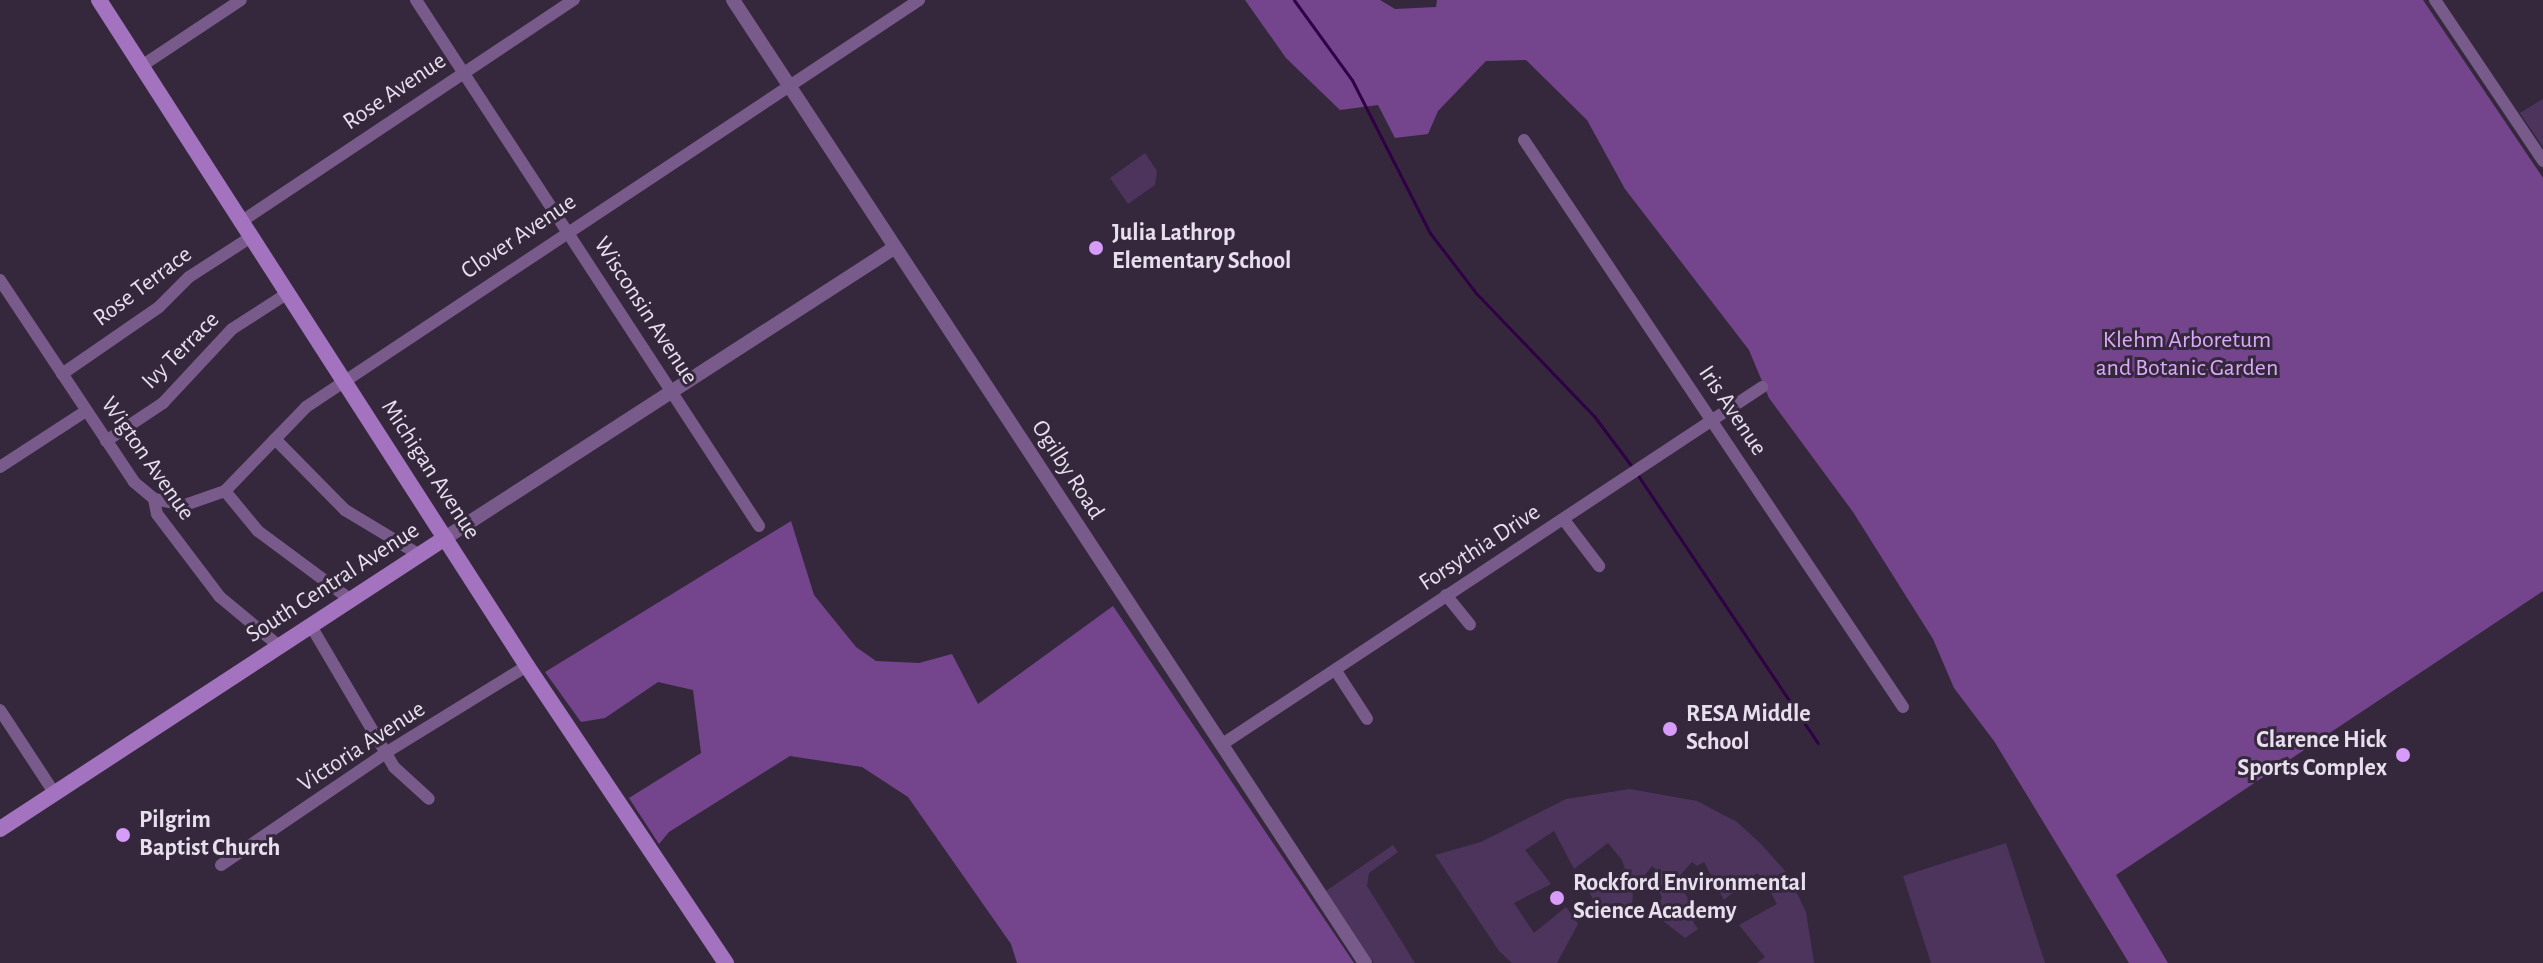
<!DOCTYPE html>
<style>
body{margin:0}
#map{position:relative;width:2543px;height:963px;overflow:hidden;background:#35283c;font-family:"Alegreya Sans",sans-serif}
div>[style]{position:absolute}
.green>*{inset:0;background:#4d345c}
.forest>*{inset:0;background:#74458d}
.stream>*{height:3px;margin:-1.5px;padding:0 1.5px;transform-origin:1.5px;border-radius:1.5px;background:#300045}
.minor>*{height:12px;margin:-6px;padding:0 6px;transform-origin:6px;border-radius:6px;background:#795b8b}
.tertiary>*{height:14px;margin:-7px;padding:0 7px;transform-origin:7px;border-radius:7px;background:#795b8b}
.secondary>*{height:16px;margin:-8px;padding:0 8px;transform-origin:8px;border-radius:8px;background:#a473c0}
.dots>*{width:22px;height:22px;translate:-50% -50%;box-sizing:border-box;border:4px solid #35283c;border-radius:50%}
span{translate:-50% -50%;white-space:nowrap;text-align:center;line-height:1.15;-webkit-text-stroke:6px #35283c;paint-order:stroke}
.street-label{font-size:24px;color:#e7dfed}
.poi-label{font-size:24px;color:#e7dfed;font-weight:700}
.left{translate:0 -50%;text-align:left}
.right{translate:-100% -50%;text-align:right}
.park-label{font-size:24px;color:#dba9f9}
</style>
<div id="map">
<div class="green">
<i style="clip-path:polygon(2543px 99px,2543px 147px,2520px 113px)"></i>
<i style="clip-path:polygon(1145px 153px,1157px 171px,1155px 185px,1128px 204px,1110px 178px)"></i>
<i style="clip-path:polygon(1630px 789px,1697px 801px,1737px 822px,1762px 845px,1787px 873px,1806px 912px,1814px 963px,1757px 963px,1765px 957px,1739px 925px,1777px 904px,1771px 893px,1776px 890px,1757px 873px,1724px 900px,1704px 862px,1697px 866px,1692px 862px,1675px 881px,1702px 916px,1693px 922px,1698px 929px,1685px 938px,1654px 914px,1662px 897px,1655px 885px,1658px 871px,1652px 866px,1633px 890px,1632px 910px,1594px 919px,1585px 906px,1594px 901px,1589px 891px,1626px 872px,1622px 860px,1608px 843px,1574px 869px,1554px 831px,1525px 850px,1551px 884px,1514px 903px,1534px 933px,1566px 907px,1578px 924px,1557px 963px,1512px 963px,1499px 951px,1435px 855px,1481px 842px,1566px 799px)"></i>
<i style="clip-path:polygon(2006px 843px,2045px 963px,1931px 963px,1903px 876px)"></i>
<i style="clip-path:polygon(1393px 845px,1398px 852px,1369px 873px,1367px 886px,1415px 963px,1374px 963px,1326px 891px)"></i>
</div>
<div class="forest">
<i style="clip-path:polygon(1245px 0,1380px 0,1395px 9px,1436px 7px,1437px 0,2423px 0,2543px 178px,2543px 591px,2116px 875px,2168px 963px,2129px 963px,1994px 741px,1954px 688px,1933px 639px,1853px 512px,1769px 398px,1749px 350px,1625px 189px,1587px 120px,1526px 60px,1486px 61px,1438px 111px,1428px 134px,1395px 138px,1378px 105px,1340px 110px,1286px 58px)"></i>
<i style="clip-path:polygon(791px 521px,814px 595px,856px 647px,876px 661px,919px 663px,952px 654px,978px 704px,1113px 606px,1354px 963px,1017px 963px,1011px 944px,908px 797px,862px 767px,790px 756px,669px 832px,659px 844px,629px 798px,701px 753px,693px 690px,658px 682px,605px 718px,581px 722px,545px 672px)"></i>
</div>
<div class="stream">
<i style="left:1294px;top:0;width:99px;rotate:54.1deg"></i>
<i style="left:1352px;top:80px;width:172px;rotate:63deg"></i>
<i style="left:1430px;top:233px;width:76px;rotate:52.5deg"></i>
<i style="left:1476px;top:293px;width:170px;rotate:46.2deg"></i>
<i style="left:1594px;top:416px;width:65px;rotate:53.1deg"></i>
<i style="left:1637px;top:474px;width:324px;rotate:56.1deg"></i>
</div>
<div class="minor">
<i style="left:416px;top:0;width:628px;rotate:56.89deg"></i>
<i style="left:2435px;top:0;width:194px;rotate:56.1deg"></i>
<i style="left:140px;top:67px;width:121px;rotate:-33.6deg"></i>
<i style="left:1524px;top:140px;width:682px;rotate:56.24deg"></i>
<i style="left:242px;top:221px;width:399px;rotate:-33.7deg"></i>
<i style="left:0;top:280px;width:242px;rotate:56.4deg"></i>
<i style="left:134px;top:482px;width:26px;rotate:40deg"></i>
<i style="left:154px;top:499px;width:15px;rotate:79deg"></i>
<i style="left:157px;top:514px;width:104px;rotate:52.8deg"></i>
<i style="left:220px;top:597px;width:77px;rotate:39.7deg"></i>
<i style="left:62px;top:374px;width:118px;rotate:-34.6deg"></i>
<i style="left:159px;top:307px;width:42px;rotate:-45deg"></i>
<i style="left:189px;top:277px;width:74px;rotate:-32.8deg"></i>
<i style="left:275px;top:439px;width:100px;rotate:45.4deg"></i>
<i style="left:345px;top:510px;width:87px;rotate:31deg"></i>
<i style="left:106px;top:441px;width:69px;rotate:-33.7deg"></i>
<i style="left:163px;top:403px;width:101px;rotate:-47deg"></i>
<i style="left:232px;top:329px;width:67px;rotate:-32.7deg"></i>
<i style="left:0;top:467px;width:103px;rotate:-33.1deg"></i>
<i style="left:225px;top:491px;width:52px;rotate:50.5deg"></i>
<i style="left:258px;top:531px;width:116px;rotate:36.6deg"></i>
<i style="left:154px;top:499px;width:32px;rotate:11deg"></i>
<i style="left:185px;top:505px;width:42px;rotate:-19.3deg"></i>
<i style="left:225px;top:491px;width:117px;rotate:-46deg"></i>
<i style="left:306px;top:407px;width:736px;rotate:-33.58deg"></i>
<i style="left:1564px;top:520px;width:58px;rotate:52.7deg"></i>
<i style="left:1446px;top:595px;width:38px;rotate:51deg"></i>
<i style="left:311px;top:626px;width:164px;rotate:59.5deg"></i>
<i style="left:394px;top:767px;width:47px;rotate:42.4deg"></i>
<i style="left:1336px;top:671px;width:57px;rotate:57.1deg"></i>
<i style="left:0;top:710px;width:100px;rotate:56.8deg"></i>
<i style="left:1221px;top:745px;width:649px;rotate:-33.49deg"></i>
<i style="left:221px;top:865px;width:201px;rotate:-34.2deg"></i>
<i style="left:387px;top:752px;width:164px;rotate:-31.6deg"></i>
</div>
<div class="tertiary">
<i style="left:733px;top:0;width:1152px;rotate:56.72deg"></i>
<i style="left:445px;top:538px;width:535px;rotate:-32.86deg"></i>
</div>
<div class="secondary">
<i style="left:99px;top:0;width:792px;rotate:57.27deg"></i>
<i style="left:527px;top:666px;width:358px;rotate:56.2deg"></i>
<i style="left:0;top:829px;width:532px;rotate:-33.18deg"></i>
</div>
<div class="dots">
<i style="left:1096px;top:248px;background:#d79bf9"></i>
<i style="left:1670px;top:729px;background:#d79bf9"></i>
<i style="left:2403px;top:755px;background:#d79bf9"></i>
<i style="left:123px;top:835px;background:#d79bf9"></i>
<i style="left:1557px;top:898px;background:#d79bf9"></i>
</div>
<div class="street-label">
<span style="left:395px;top:92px;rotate:-34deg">Rose Avenue</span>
<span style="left:519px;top:237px;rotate:-34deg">Clover Avenue</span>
<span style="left:143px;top:287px;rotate:-37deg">Rose Terrace</span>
<span style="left:645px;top:311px;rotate:57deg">Wisconsin Avenue</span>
<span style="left:181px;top:351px;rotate:-45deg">Ivy Terrace</span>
<span style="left:1732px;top:411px;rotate:56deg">Iris Avenue</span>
<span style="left:147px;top:459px;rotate:55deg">Wigton Avenue</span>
<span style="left:430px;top:470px;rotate:57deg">Michigan Avenue</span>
<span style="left:1067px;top:470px;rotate:57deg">Ogilby Road</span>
<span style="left:1480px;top:548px;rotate:-33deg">Forsythia Drive</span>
<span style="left:333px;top:583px;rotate:-33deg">South Central Avenue</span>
<span style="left:362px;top:747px;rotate:-33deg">Victoria Avenue</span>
</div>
<div class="poi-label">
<span class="left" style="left:1112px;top:248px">Julia Lathrop<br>Elementary School</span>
<span class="left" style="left:1686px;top:729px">RESA Middle<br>School</span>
<span class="right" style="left:2387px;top:755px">Clarence Hick<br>Sports Complex</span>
<span class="left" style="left:139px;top:835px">Pilgrim<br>Baptist Church</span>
<span class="left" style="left:1573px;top:898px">Rockford Environmental<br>Science Academy</span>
</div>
<div class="park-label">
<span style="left:2187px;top:355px">Klehm Arboretum<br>and Botanic Garden</span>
</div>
</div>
